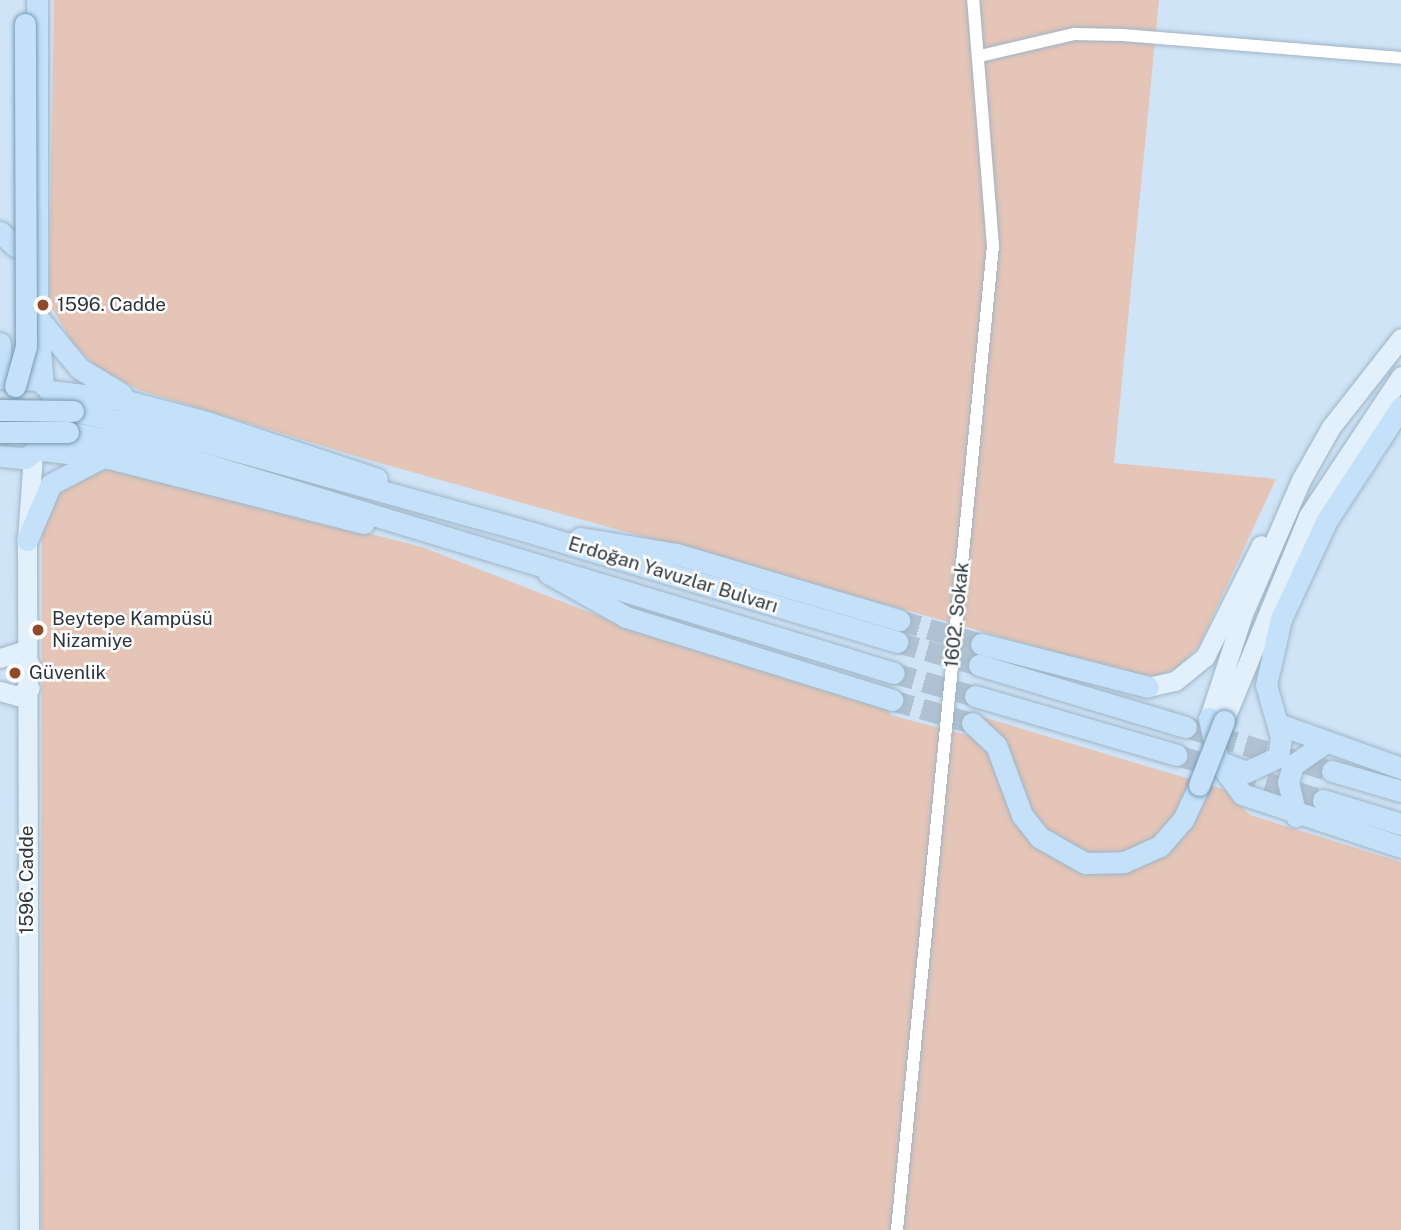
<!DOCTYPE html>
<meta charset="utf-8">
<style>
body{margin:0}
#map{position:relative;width:1401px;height:1230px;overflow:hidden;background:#cfe4f7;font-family:"Public Sans",sans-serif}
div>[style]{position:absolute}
.green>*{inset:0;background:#e5c5b7}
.primary-tunnel>*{height:21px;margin-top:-10.5px;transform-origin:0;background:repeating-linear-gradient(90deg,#afc1d2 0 21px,transparent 0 31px)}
.roads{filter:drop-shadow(0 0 2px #9fb4c5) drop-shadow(0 0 2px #9fb4c5)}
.minor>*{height:12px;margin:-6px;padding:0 6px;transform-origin:6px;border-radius:6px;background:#fff}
.secondary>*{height:19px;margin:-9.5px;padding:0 9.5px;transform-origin:9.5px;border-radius:9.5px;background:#e2f0fc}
.primary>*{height:21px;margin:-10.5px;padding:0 10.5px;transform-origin:10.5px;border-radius:10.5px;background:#c4e1f9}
.bridges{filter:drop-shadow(0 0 2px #7698b4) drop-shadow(0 0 2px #7698b4)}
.primary-bridge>*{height:21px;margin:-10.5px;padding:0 10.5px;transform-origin:10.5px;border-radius:10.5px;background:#c4e1f9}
.dots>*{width:19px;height:19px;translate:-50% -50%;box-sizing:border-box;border:4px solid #fff;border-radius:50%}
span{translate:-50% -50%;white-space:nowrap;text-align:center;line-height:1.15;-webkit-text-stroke:5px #fff;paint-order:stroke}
.poi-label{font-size:19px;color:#2d353c}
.left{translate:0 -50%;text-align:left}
.street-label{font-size:19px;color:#2d353c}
</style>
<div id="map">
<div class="green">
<i style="clip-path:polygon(54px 0,1159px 0,1114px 463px,1276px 479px,1199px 646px,1178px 667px,1158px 676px,1134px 674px,369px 460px,139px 390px,98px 368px,74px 345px,49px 303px)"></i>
<i style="clip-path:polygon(117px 469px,422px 547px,658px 639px,888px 706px,890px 715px,971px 736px,973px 714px,1226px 790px,1250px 815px,1401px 862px,1401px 1230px,41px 1230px,42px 527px,55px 493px,94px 472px)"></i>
</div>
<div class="primary-tunnel">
<i style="left:899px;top:620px;width:85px;rotate:16.3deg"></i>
<i style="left:897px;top:642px;width:85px;rotate:15.7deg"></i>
<i style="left:894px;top:673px;width:84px;rotate:15.9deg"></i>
<i style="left:892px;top:700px;width:83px;rotate:16deg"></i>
<i style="left:1186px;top:727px;width:152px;rotate:16.8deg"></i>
<i style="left:1177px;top:755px;width:153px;rotate:17.1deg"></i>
</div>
<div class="roads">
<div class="minor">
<i style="left:980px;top:56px;width:97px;rotate:-13.2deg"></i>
<i style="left:1074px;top:34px;width:49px;rotate:1.2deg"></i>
<i style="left:1123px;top:35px;width:279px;rotate:4.7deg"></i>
<i style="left:897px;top:1230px;width:989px;rotate:-84.43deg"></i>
<i style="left:993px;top:246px;width:247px;rotate:-94.6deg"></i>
</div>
<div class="secondary">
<i style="left:0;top:658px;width:21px;rotate:-17deg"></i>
<i style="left:20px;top:652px;width:16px;rotate:52deg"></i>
<i style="left:1148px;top:687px;width:28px;rotate:-13deg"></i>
<i style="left:1175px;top:681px;width:38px;rotate:-39deg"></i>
<i style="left:1205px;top:657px;width:125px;rotate:-63.4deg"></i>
<i style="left:0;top:691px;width:18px;rotate:16deg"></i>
<i style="left:17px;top:696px;width:15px;rotate:-32deg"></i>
<i style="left:1209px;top:718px;width:109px;rotate:-71.9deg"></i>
<i style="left:1243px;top:614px;width:146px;rotate:-66.6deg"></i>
<i style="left:1301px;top:480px;width:61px;rotate:-60.5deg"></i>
<i style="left:1331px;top:427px;width:113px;rotate:-51.8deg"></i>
<i style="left:1224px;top:721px;width:222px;rotate:-67.7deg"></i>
<i style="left:1308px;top:516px;width:168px;rotate:-56.4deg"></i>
<i style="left:29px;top:1230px;width:690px;rotate:-90.17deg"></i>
<i style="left:27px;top:540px;width:85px;rotate:-86deg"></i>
</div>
<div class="primary">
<i style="left:37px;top:0;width:315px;rotate:90deg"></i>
<i style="left:37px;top:315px;width:70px;rotate:85.1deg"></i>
<i style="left:0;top:232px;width:21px;rotate:43deg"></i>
<i style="left:15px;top:246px;width:25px;rotate:-43deg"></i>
<i style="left:38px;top:318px;width:65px;rotate:50.6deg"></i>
<i style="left:79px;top:368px;width:50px;rotate:31.2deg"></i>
<i style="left:0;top:343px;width:23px;rotate:90deg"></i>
<i style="left:0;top:378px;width:35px;rotate:3deg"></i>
<i style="left:49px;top:391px;width:70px;rotate:6.5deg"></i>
<i style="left:119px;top:399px;width:90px;rotate:14.8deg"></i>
<i style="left:206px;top:422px;width:180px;rotate:18.4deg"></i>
<i style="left:73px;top:411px;width:87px;rotate:12deg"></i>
<i style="left:158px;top:429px;width:395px;rotate:15.5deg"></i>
<i style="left:539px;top:535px;width:374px;rotate:16.6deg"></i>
<i style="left:68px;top:432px;width:86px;rotate:10.7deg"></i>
<i style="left:153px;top:448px;width:774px;rotate:16.89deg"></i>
<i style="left:42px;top:450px;width:67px;rotate:6.8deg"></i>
<i style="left:109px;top:458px;width:263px;rotate:14.3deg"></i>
<i style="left:0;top:456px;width:25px;rotate:5deg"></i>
<i style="left:25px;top:458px;width:32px;rotate:-35deg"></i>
<i style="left:580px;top:538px;width:98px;rotate:9.4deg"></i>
<i style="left:677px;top:554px;width:232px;rotate:16.6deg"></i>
<i style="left:27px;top:540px;width:61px;rotate:-66.8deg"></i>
<i style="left:51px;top:484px;width:54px;rotate:-27.5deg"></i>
<i style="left:548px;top:573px;width:90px;rotate:29.4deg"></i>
<i style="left:626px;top:617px;width:279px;rotate:17.3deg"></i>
<i style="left:981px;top:644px;width:172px;rotate:14.4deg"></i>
<i style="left:979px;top:665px;width:216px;rotate:16.7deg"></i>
<i style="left:975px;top:696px;width:210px;rotate:16.3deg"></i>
<i style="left:1209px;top:718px;width:44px;rotate:78.2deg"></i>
<i style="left:1218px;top:761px;width:41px;rotate:54deg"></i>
<i style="left:1242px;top:794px;width:168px;rotate:18.4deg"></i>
<i style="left:972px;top:723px;width:33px;rotate:43deg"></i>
<i style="left:996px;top:745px;width:75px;rotate:69.6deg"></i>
<i style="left:1022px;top:815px;width:28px;rotate:52deg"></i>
<i style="left:1039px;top:837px;width:53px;rotate:29.5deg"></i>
<i style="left:1085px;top:863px;width:39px;rotate:-1deg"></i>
<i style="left:1124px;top:862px;width:39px;rotate:-24deg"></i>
<i style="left:1160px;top:846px;width:35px;rotate:-49deg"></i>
<i style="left:1183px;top:820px;width:38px;rotate:-65deg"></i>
<i style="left:1278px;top:724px;width:131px;rotate:19.7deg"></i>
<i style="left:1218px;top:761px;width:30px;rotate:21deg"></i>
<i style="left:1246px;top:772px;width:35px;rotate:-25deg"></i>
<i style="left:1278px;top:757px;width:20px;rotate:-81deg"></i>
<i style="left:1281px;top:737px;width:54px;rotate:-106.1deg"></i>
<i style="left:1266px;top:685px;width:68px;rotate:-77.2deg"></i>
<i style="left:1281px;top:619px;width:109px;rotate:-65.1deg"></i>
<i style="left:1327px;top:520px;width:135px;rotate:-56.8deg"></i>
<i style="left:1332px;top:771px;width:72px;rotate:16.2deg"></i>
<i style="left:1323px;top:800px;width:82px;rotate:17.1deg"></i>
<i style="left:1296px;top:816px;width:35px;rotate:-103deg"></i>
<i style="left:1288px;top:782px;width:18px;rotate:-74deg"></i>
<i style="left:1293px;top:765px;width:37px;rotate:-35deg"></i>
</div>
</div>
<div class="bridges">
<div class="primary-bridge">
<i style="left:15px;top:386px;width:41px;rotate:-74.6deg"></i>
<i style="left:26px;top:346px;width:322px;rotate:-90.2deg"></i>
<i style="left:0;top:410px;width:73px;rotate:0.8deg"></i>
<i style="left:0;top:432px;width:68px"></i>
<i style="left:1199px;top:785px;width:69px;rotate:-68.7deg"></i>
</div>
</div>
<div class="dots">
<i style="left:43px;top:305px;background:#914926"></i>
<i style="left:38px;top:630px;background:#914926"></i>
<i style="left:15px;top:673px;background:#914926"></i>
</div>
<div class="poi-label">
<span class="left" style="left:57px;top:305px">1596. Cadde</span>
<span class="left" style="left:52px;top:630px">Beytepe Kampüsü<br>Nizamiye</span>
<span class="left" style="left:29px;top:673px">Güvenlik</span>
</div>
<div class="street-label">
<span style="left:673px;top:575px;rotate:17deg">Erdoğan Yavuzlar Bulvarı</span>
<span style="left:957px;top:615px;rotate:-84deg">1602. Sokak</span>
<span style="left:27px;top:880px;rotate:-90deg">1596. Cadde</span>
</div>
</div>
